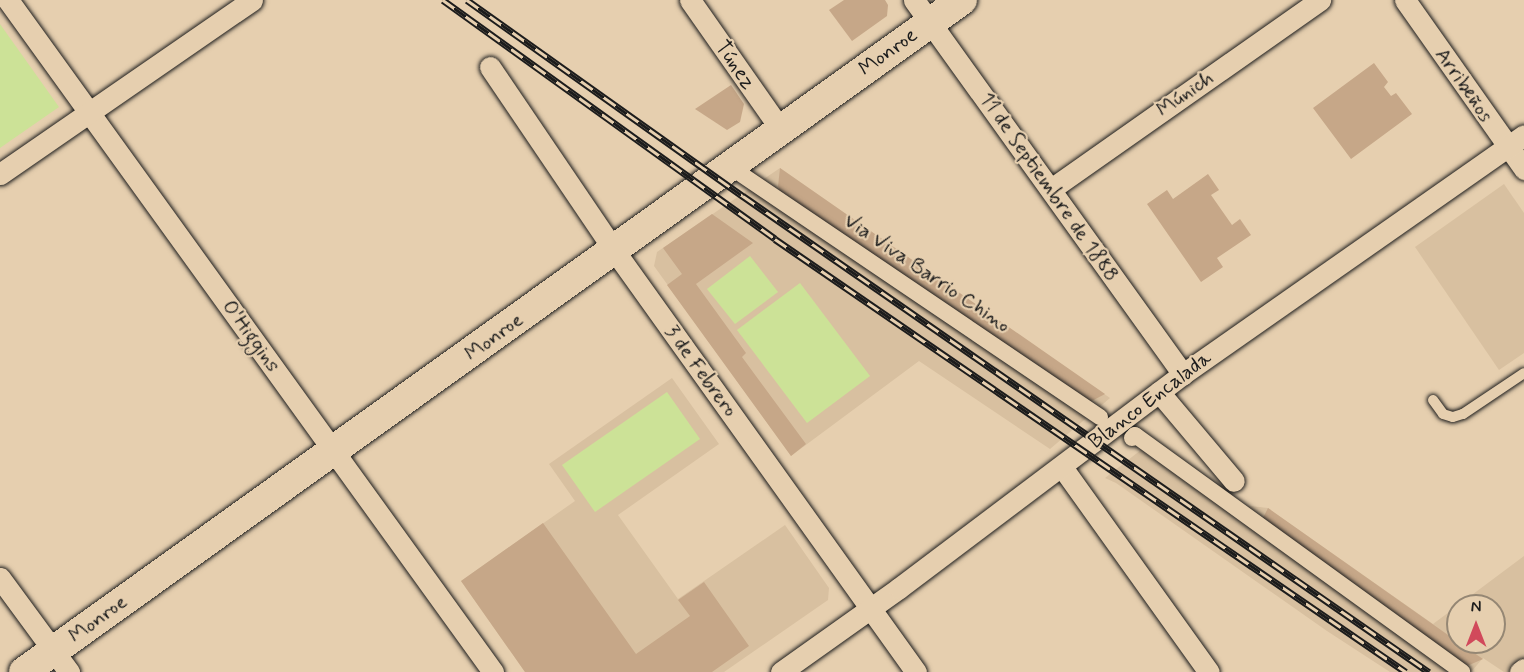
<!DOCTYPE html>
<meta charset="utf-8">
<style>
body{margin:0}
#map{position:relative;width:1524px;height:672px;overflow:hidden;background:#e6cfaf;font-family:Mynerve,sans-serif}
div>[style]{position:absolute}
.built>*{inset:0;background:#d8c0a0}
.green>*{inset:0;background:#cce297}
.building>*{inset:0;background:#c6a788}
.roads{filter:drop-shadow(0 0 2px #1c1c1c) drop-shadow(0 0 2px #1c1c1c)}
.service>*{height:10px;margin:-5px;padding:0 5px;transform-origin:5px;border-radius:5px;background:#e6cfaf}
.pedestrian>*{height:16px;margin:-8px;padding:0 8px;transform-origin:8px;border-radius:8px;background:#e6cfaf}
.minor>*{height:21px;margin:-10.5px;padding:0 10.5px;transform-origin:10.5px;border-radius:10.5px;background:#e6cfaf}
.secondary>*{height:30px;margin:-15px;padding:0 15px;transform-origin:15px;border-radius:15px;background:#e6cfaf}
.rail>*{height:7px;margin-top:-3.5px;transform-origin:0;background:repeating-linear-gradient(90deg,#e6cfaf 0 14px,#1c1c1c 0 28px);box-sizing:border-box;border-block:2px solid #1c1c1c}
span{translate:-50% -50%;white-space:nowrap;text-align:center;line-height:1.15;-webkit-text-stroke:4.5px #e6cfaf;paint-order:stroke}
.street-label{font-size:21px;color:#1c1c1c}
.north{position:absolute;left:1446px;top:594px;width:60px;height:60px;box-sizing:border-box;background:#e6cfaf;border:2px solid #958774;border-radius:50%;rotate:0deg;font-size:16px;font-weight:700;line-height:24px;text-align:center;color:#1c1c1c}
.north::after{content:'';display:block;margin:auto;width:21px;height:27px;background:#d1495b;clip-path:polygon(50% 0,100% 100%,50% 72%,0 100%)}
</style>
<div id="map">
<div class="built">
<i style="clip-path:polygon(780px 168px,1110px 398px,1050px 449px,919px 361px,791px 456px,654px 266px,657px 252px)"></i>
<i style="clip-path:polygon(1504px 184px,1524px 213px,1524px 353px,1499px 370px,1415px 247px)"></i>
<i style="clip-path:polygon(672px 378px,719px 444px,618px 515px,678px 599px,785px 525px,829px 588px,828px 600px,724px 672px,525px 672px,461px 581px,575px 501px,549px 464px)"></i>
<i style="clip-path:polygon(evenodd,1155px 439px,1228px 497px,1242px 505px,1268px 508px,1433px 624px,1524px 556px,1524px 672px,1504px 672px,1483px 658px,1471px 672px,1390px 672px,1327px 631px,1116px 483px,1105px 478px,1155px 439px,1458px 606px,1494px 606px,1494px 642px,1458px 642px,1458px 606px)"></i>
</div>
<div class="green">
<i style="clip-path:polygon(0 24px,59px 107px,0 148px)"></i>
<i style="clip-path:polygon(750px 256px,778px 292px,735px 324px,707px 289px)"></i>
<i style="clip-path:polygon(800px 283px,870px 376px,807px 423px,737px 330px)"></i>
<i style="clip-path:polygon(667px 392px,700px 439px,595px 512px,562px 465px)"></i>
</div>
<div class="building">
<i style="clip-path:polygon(844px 0,885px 0,888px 5px,887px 16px,852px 41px,829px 10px)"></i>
<i style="clip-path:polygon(1374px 63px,1388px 82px,1384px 87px,1391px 96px,1396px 93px,1412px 114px,1351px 159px,1313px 108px)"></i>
<i style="clip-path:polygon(731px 85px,744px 104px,740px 122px,727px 130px,695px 109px)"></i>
<i style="clip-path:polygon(780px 168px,1105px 394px,1088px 403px,782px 198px,778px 186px)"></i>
<i style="clip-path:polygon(1208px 174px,1219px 190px,1211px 195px,1232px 225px,1240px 219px,1251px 235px,1217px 258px,1223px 267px,1201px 282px,1147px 204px,1167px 190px,1173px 199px)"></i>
<i style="clip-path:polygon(712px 214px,753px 243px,696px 284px,746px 353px,742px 357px,806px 444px,791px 456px,667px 285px,682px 274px,663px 248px)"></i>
<i style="clip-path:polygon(1268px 508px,1458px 642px,1483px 659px,1467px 666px,1262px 520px)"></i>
<i style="clip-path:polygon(543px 523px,636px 654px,690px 616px,678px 600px,704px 582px,749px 646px,712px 672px,525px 672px,461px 581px)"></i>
</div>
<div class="roads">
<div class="service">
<i style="left:1433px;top:400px;width:17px;rotate:54deg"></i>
<i style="left:1443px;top:414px;width:10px;rotate:17deg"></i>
<i style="left:1453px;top:417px;width:10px;rotate:-17deg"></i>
<i style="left:1463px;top:414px;width:73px;rotate:-33.9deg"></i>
</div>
<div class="pedestrian">
<i style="left:729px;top:166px;width:448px;rotate:34.1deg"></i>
<i style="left:1132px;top:438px;width:4px;rotate:-45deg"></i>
<i style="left:1135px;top:435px;width:404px;rotate:35.9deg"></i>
</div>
<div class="minor">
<i style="left:8px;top:0;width:829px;rotate:54.18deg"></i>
<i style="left:690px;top:0;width:159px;rotate:55deg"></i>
<i style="left:914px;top:0;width:461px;rotate:54.3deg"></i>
<i style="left:1405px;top:0;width:207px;rotate:54.8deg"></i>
<i style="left:490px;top:67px;width:221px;rotate:55.9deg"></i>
<i style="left:614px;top:250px;width:519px;rotate:54.41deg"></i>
<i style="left:0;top:174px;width:306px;rotate:-34.6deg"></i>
<i style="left:1051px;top:189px;width:329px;rotate:-35.1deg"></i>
<i style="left:1159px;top:392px;width:116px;rotate:49.9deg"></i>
<i style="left:1062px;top:467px;width:252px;rotate:54.4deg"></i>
<i style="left:0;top:578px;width:117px;rotate:53.7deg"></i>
<i style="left:781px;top:672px;width:145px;rotate:-35.4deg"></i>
<i style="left:899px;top:588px;width:356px;rotate:-37deg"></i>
<i style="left:1183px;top:374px;width:416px;rotate:-35deg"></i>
<i style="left:1520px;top:672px;width:5px;rotate:-37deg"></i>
</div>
<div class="secondary">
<i style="left:24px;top:672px;width:1154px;rotate:-35.62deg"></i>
</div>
</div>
<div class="rail">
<i style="left:443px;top:0;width:409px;rotate:35.7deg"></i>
<i style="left:775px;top:239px;width:765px;rotate:34.46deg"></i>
<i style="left:467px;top:0;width:339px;rotate:35.4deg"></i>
<i style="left:743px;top:196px;width:835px;rotate:34.76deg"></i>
</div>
<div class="street-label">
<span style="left:888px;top:52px;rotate:-36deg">Monroe</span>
<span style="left:735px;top:65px;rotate:55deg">Túnez</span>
<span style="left:1464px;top:85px;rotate:55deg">Arribeños</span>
<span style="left:1185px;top:94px;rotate:-35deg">Múnich</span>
<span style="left:1049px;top:187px;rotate:55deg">11 de Septiembre de 1888</span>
<span style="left:927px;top:273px;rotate:34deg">Via Viva Barrio Chino</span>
<span style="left:251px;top:336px;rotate:54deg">O'Higgins</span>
<span style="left:494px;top:337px;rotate:-36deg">Monroe</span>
<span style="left:701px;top:371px;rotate:54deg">3 de Febrero</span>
<span style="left:1150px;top:400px;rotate:-37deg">Blanco Encalada</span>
<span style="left:98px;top:619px;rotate:-36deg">Monroe</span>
</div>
<div class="north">N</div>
</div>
